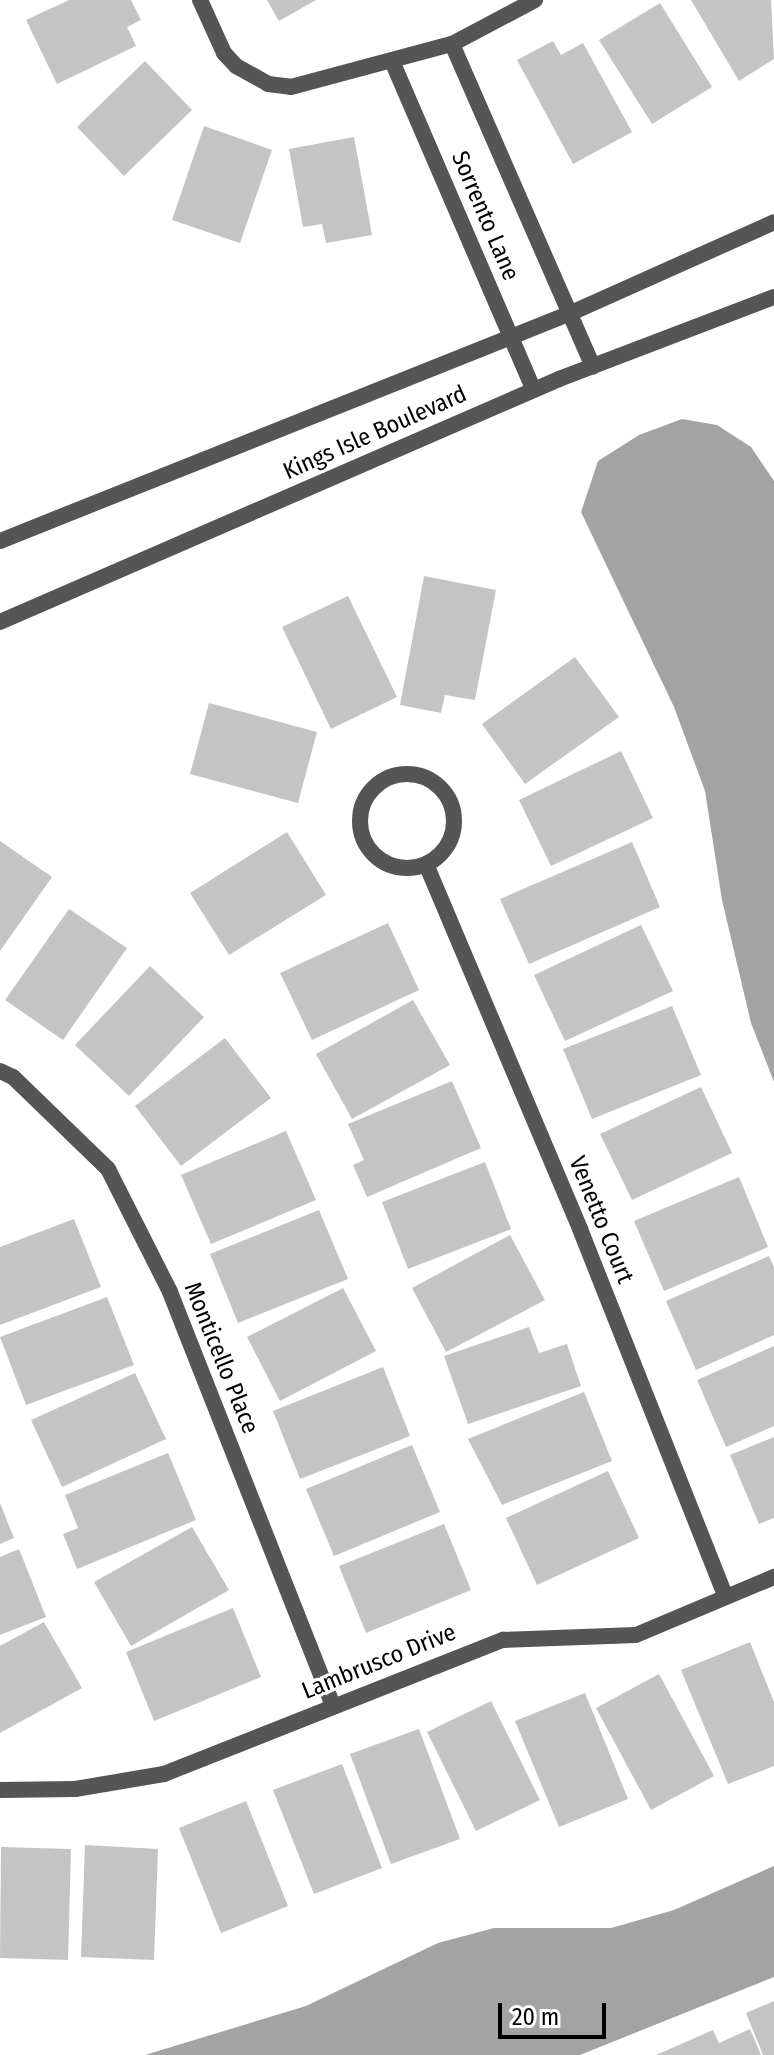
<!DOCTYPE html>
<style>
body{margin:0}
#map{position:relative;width:774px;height:2055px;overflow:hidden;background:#fff;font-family:"Fira Sans Condensed",sans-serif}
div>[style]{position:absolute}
.water>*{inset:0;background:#a3a3a3}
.building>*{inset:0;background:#c4c4c4}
.minor>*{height:16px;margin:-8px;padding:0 8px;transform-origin:8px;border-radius:8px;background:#555}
.minor>.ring{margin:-8px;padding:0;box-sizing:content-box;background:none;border:16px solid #555;border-radius:50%}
span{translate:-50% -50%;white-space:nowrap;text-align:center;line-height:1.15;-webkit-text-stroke:6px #fff;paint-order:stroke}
.street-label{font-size:24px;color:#000}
.scale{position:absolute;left:498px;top:2003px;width:108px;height:36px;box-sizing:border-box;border:4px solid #000;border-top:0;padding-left:10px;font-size:24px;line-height:28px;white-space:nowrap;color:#000;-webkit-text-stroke:6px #fff;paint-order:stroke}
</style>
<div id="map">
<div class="water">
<i style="clip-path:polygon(682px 419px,717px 425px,751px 447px,774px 481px,774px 1082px,751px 1023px,722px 900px,705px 791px,674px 707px,581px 512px,598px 461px,639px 435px)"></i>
<i style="clip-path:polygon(774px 1866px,774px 1977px,580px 2055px,145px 2055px,306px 2006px,438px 1943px,494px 1928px,611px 1928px,674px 1910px)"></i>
</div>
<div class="building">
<i style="clip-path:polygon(69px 0,131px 0,141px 20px,127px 27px,136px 46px,57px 84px,26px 20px)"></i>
<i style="clip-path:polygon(267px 0,316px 0,279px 21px)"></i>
<i style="clip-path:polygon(691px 0,771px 0,774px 59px,739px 81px)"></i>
<i style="clip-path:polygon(660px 3px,712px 87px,652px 124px,599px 40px)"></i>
<i style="clip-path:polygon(553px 41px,561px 55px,583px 43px,632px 132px,573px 164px,517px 60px)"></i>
<i style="clip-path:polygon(145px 61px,192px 110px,124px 176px,77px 127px)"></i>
<i style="clip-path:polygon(204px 126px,272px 150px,240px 243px,172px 220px)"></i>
<i style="clip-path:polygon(354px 137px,372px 235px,326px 243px,322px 224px,303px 227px,289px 149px)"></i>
<i style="clip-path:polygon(424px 576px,496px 590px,475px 700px,445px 695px,441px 713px,400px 705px)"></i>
<i style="clip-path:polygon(348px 596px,397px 697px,331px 729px,282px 627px)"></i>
<i style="clip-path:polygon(575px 657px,619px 717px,525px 784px,482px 724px)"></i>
<i style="clip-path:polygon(209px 703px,317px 732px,298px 803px,190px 774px)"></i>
<i style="clip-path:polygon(621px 751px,653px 818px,551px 866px,519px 800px)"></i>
<i style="clip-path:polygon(287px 832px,326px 895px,229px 955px,190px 893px)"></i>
<i style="clip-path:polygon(0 841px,52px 877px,0 951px)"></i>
<i style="clip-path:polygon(632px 842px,660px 907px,529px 964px,500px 899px)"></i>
<i style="clip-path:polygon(69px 909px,127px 948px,63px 1040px,5px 1000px)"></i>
<i style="clip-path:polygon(388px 923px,419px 990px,312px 1040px,280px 973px)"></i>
<i style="clip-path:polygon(641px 925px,673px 991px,565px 1041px,534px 975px)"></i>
<i style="clip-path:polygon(150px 966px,204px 1017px,129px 1096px,75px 1045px)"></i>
<i style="clip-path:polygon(413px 1000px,450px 1065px,352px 1119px,316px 1054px)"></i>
<i style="clip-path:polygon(672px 1006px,701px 1075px,592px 1119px,563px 1049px)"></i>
<i style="clip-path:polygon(225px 1038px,271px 1098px,181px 1166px,135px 1106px)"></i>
<i style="clip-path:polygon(452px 1081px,481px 1148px,367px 1197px,353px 1165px,364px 1160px,348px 1124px)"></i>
<i style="clip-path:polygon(701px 1087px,732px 1153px,632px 1200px,600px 1134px)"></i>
<i style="clip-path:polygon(286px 1131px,316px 1200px,211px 1244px,181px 1175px)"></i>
<i style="clip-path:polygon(485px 1162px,511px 1229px,408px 1269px,382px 1202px)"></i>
<i style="clip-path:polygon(739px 1177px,768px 1247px,664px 1291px,634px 1221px)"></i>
<i style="clip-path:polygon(319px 1210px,348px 1279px,238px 1323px,210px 1254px)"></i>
<i style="clip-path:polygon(74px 1219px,101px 1287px,0 1325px,0 1247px)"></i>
<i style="clip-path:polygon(510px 1235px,545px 1300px,446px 1352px,412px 1288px)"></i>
<i style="clip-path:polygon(769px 1256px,774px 1267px,774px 1335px,696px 1370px,666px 1301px)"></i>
<i style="clip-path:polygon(343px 1288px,376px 1351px,280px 1401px,247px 1337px)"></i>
<i style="clip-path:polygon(107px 1297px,134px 1365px,26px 1405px,0 1337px)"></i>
<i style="clip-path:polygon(529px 1327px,539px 1353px,567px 1344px,581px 1386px,468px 1424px,444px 1356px)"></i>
<i style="clip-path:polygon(774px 1346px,774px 1426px,726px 1447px,697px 1380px)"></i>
<i style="clip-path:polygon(383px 1367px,410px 1436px,300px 1479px,273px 1411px)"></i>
<i style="clip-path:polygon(135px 1373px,166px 1439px,62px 1487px,31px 1420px)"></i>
<i style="clip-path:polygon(584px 1392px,612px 1461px,502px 1505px,468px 1439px)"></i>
<i style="clip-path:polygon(774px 1437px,774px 1518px,759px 1524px,730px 1455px)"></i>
<i style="clip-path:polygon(412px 1445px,440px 1512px,334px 1556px,306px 1489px)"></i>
<i style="clip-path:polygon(168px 1453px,196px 1520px,77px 1569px,63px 1534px,78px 1528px,65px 1495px)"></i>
<i style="clip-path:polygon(608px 1471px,639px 1538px,537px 1585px,506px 1518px)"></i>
<i style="clip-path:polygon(0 1503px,14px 1538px,0 1544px)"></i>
<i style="clip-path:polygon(444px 1524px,471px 1590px,366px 1633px,339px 1566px)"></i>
<i style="clip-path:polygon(192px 1527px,229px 1590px,131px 1646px,94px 1582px)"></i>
<i style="clip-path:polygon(19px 1549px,46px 1617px,0 1635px,0 1557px)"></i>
<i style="clip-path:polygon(233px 1608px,261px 1677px,154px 1721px,126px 1652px)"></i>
<i style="clip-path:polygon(44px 1622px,82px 1688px,0 1733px,0 1646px)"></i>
<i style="clip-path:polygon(750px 1642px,774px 1702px,774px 1766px,728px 1784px,681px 1670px)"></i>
<i style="clip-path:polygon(659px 1674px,714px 1776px,651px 1810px,596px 1708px)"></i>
<i style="clip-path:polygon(585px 1693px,628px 1799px,559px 1827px,515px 1721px)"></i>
<i style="clip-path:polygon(491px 1701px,540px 1800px,476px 1831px,427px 1732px)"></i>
<i style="clip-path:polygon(419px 1729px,460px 1839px,391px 1864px,350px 1754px)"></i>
<i style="clip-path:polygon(342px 1764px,382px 1868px,314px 1894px,273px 1790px)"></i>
<i style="clip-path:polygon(246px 1801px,288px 1906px,221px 1933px,179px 1828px)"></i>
<i style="clip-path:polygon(85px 1845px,158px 1849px,154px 1960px,81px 1957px)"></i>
<i style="clip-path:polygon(1px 1847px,71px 1849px,68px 1960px,0 1958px)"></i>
<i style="clip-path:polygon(774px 2001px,774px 2055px,763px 2055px,746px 2013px)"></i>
<i style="clip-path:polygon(750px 2029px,761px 2055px,656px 2055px,713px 2030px,719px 2043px)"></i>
</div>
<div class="minor">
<i style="left:200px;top:0;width:58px;rotate:65.6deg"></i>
<i style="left:224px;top:53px;width:18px;rotate:47deg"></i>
<i style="left:236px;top:66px;width:37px;rotate:29deg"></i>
<i style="left:268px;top:84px;width:23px;rotate:7deg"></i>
<i style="left:291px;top:87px;width:167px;rotate:-15deg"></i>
<i style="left:452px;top:44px;width:94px;rotate:-27.9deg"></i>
<i style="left:452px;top:44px;width:352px;rotate:66.4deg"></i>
<i style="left:392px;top:61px;width:358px;rotate:66.7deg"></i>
<i style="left:0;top:541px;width:615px;rotate:-21.77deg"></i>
<i style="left:571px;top:313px;width:222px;rotate:-24.1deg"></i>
<i style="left:0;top:622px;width:610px;rotate:-23.49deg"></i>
<i style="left:559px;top:379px;width:230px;rotate:-20.9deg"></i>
<i class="ring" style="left:360px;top:774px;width:78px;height:78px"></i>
<i style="left:426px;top:864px;width:396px;rotate:67.1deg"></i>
<i style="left:580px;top:1229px;width:395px;rotate:68.4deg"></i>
<i style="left:0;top:1071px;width:14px;rotate:25deg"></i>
<i style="left:13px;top:1077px;width:132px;rotate:44.1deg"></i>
<i style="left:108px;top:1169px;width:138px;rotate:63.2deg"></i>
<i style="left:170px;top:1292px;width:445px;rotate:68.5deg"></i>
<i style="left:0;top:1790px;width:75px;rotate:-0.8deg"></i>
<i style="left:75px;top:1789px;width:90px;rotate:-9.6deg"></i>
<i style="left:164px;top:1774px;width:365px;rotate:-21.6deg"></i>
<i style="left:503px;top:1640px;width:133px;rotate:-2.2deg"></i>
<i style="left:636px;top:1635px;width:150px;rotate:-22.8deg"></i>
</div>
<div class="street-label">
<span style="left:485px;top:216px;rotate:67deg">Sorrento Lane</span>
<span style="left:375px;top:433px;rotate:-24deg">Kings Isle Boulevard</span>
<span style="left:601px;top:1220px;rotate:68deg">Venetto Court</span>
<span style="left:221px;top:1358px;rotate:68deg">Monticello Place</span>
<span style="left:379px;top:1662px;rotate:-22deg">Lambrusco Drive</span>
</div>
<div class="scale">20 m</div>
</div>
